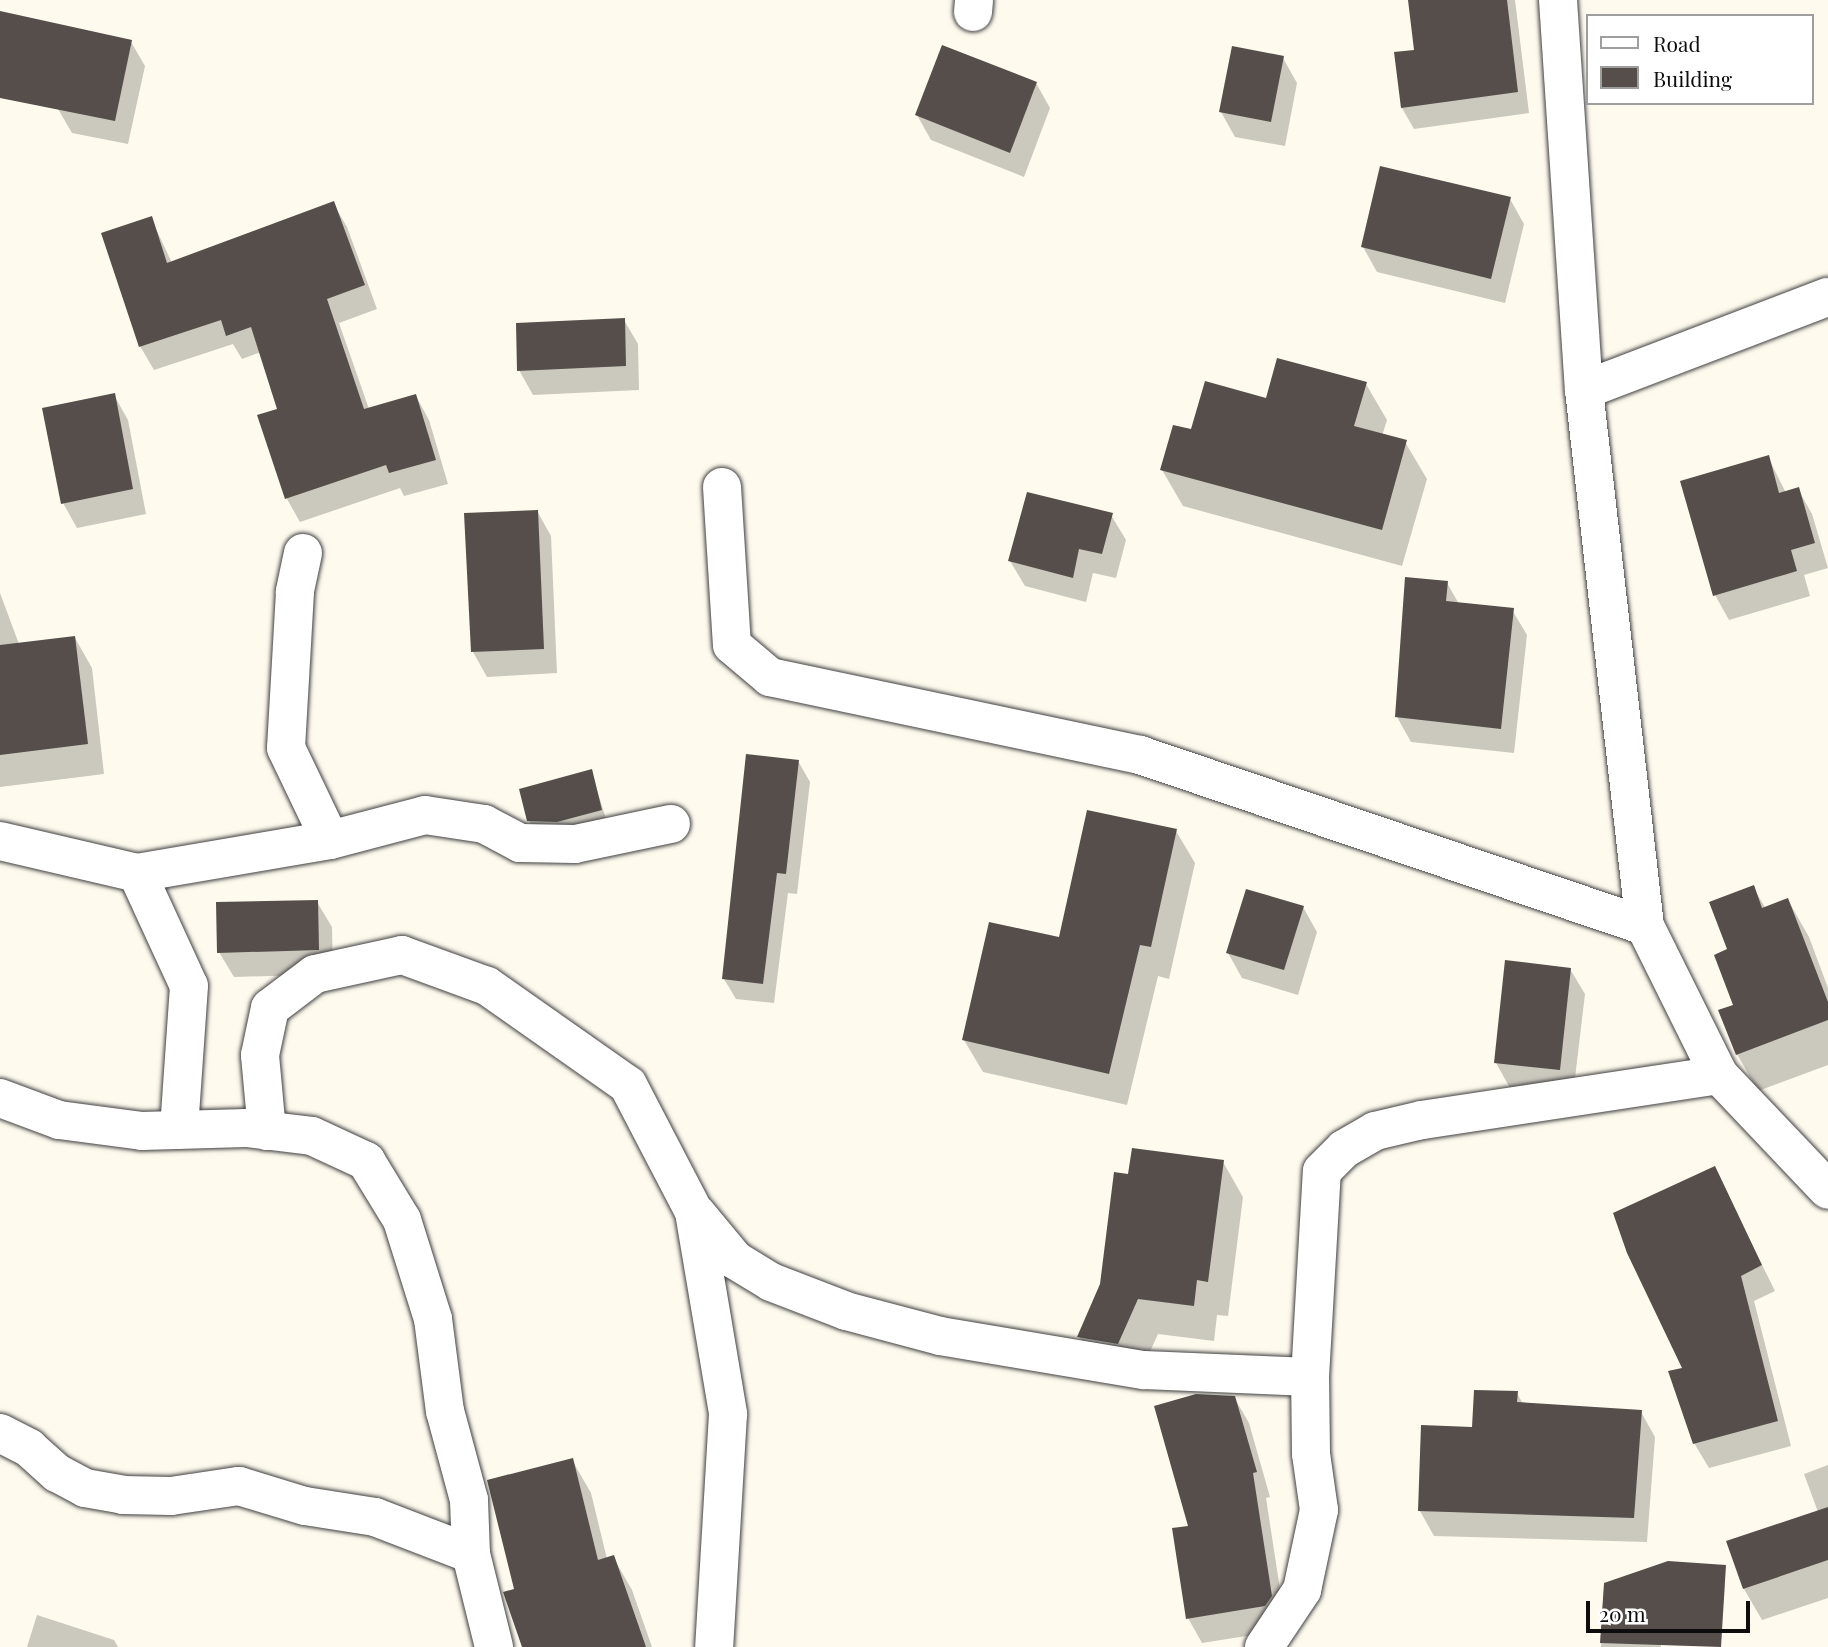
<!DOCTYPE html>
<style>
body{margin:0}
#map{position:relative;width:1828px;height:1647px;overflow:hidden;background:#fefaee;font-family:"Playfair Display",serif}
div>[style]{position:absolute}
.shadow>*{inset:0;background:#0003}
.building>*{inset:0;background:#554e4a}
.roads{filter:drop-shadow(0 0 2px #404040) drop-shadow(0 0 2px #404040)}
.minor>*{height:38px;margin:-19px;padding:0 19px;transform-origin:19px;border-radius:19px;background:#fff}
span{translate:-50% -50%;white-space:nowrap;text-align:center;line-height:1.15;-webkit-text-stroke:7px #fff;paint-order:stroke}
.legend{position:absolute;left:1586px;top:14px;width:228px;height:91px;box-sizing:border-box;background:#fff;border:2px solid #9e9e9e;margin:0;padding:9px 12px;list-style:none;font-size:21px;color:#0d0d0d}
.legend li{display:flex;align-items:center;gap:14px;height:35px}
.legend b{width:35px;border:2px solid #9e9e9e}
.scale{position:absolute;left:1586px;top:1601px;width:164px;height:32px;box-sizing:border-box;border:4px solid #0d0d0d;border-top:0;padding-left:9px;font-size:21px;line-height:24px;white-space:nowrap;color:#0d0d0d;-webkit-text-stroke:5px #fff;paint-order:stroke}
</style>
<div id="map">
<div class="shadow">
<i style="clip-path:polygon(1409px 0,1515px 0,1529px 113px,1414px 129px,1402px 108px,1395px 53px,1416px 51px)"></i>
<i style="clip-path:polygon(0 12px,131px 42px,145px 66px,128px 144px,72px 133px,58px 109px,0 73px)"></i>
<i style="clip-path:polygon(1283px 58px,1297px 83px,1285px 146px,1235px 137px,1221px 112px)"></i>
<i style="clip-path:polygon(1036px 83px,1050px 108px,1024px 177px,931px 140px,917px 115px)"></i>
<i style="clip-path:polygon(1510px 199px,1524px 224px,1505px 303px,1377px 272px,1363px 247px)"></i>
<i style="clip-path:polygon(333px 203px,347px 227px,377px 309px,339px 323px,369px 409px,416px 396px,429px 420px,448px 484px,404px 496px,400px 488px,300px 522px,287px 499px,259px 416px,280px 410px,261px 352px,242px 359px,233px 344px,154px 370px,140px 346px,151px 218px,172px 263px)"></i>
<i style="clip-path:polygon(624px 320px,638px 344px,639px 390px,533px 395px,519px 370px)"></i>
<i style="clip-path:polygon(1366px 384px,1387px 420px,1382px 436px,1405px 442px,1427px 479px,1402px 566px,1183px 506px,1162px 470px,1192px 431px,1267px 400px)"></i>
<i style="clip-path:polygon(114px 395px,128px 420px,146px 514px,77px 528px,63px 503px)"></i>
<i style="clip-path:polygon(1768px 457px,1786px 493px,1798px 489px,1812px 514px,1828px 568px,1804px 575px,1810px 596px,1729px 620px,1715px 595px)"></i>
<i style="clip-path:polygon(537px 511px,551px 536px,557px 673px,487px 677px,473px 652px)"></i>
<i style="clip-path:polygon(1111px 515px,1126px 540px,1116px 578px,1093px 573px,1086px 602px,1025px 586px,1010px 561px)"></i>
<i style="clip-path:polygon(1447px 583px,1459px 604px,1512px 610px,1527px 635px,1514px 753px,1411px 742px,1397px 717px)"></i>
<i style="clip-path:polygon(0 593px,19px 644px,75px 638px,92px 668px,104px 774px,0 787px)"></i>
<i style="clip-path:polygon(798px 761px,810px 782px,797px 894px,788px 893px,774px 1003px,736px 999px,724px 979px)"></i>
<i style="clip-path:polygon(591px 771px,607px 822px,536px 833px,529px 821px)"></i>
<i style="clip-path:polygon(1176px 831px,1195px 863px,1169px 979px,1158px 976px,1127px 1105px,983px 1072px,964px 1040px,1060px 939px)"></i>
<i style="clip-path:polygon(1753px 887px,1766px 909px,1788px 900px,1809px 937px,1828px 988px,1828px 1065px,1758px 1091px,1737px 1054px,1729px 950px)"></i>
<i style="clip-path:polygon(317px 902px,332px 927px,333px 974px,234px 977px,219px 952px)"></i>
<i style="clip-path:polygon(1303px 907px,1317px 932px,1298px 995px,1242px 978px,1228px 953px)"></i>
<i style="clip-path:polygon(1570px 969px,1585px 994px,1573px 1095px,1510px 1088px,1496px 1063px)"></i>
<i style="clip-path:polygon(1223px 1162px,1243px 1197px,1228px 1316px,1217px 1315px,1214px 1341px,1158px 1334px,1138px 1378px,1099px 1371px,1079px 1336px,1102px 1284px,1130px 1176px)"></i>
<i style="clip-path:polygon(1714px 1168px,1775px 1291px,1754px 1301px,1791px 1446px,1709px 1468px,1694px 1443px,1684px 1369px)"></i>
<i style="clip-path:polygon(1517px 1393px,1523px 1404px,1641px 1412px,1655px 1437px,1647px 1542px,1434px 1536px,1420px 1511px,1474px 1429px)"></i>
<i style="clip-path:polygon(1234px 1397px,1249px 1423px,1270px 1497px,1266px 1498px,1285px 1622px,1279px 1631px,1202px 1643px,1188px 1618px,1190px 1527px)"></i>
<i style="clip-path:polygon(572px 1460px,591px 1493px,607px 1559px,613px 1557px,632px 1590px,652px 1647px,524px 1647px,516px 1590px)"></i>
<i style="clip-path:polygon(1828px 1465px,1828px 1598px,1762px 1620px,1744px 1589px,1729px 1543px,1818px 1512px,1804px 1474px)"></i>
<i style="clip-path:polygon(1606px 1585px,1659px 1596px,1661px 1647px,1601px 1647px)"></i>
<i style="clip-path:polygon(37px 1615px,114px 1640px,118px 1647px,27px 1647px)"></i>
</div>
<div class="building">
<i style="clip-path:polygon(1408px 0,1507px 0,1518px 92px,1401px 108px,1394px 52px,1414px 50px)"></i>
<i style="clip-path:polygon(0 11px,132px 40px,115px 121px,0 98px)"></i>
<i style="clip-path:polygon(942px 45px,1037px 82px,1010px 153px,915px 115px)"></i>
<i style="clip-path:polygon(1232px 46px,1284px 56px,1271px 122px,1219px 112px)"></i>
<i style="clip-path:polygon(1380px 166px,1511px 197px,1491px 279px,1361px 247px)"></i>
<i style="clip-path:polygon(334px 201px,365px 285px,327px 299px,364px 409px,416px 394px,436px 460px,389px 473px,386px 465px,285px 499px,257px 415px,277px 409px,251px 327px,226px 336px,221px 320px,139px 347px,101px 233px,152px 216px,167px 263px)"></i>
<i style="clip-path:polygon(625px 318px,626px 366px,517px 371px,516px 323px)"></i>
<i style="clip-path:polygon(1277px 358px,1367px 382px,1354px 426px,1407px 440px,1382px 530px,1160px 470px,1173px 425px,1191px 429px,1205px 381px,1266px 398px)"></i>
<i style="clip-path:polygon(115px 393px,133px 489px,61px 504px,42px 408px)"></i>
<i style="clip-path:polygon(1769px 455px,1779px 493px,1799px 487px,1815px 543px,1791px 550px,1797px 571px,1713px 596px,1680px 481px)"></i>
<i style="clip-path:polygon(1027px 492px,1113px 513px,1102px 554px,1079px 549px,1073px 578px,1008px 561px)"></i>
<i style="clip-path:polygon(538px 510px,544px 649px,471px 652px,464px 513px)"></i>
<i style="clip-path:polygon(1405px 577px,1448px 581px,1446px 601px,1514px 608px,1501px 729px,1395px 717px)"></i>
<i style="clip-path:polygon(75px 636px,88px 744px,0 755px,0 645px)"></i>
<i style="clip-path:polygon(746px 754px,799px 760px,786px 874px,777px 873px,763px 984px,722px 979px)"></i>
<i style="clip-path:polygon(592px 769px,602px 810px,557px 822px,527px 821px,519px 789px)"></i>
<i style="clip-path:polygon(1087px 810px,1177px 829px,1151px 947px,1140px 945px,1109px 1074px,962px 1040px,989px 922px,1059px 937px)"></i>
<i style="clip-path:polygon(1754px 885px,1762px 908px,1788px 898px,1828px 1002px,1828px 1020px,1736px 1055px,1718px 1010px,1733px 1005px,1714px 955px,1727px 949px,1709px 902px)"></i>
<i style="clip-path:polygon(1246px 889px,1304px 906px,1284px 970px,1226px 953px)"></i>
<i style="clip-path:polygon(318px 900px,319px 950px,217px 953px,216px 902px)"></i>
<i style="clip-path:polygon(1505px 960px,1571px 968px,1560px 1070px,1494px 1063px)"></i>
<i style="clip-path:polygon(1132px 1148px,1224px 1160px,1208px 1282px,1197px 1280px,1194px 1306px,1138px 1299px,1118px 1344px,1077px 1337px,1100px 1284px,1114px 1172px,1128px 1174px)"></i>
<i style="clip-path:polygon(1715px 1166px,1762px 1265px,1741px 1276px,1778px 1421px,1693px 1444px,1668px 1371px,1682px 1368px,1627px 1253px,1613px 1213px)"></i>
<i style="clip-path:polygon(1474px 1390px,1518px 1391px,1517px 1402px,1642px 1410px,1634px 1518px,1418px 1511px,1421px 1425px,1472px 1427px)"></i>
<i style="clip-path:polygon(1196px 1394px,1235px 1396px,1257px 1472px,1253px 1473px,1272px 1596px,1265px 1606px,1186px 1619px,1172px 1528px,1188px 1526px,1154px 1406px)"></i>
<i style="clip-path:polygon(573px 1458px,598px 1560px,614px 1555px,646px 1647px,522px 1647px,503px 1592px,514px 1589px,487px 1480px)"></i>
<i style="clip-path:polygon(1828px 1507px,1828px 1560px,1743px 1589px,1726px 1541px)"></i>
<i style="clip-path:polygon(1668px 1561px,1726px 1565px,1721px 1647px,1600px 1643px,1604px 1583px)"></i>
</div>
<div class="roads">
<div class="minor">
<i style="left:1558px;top:0;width:391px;rotate:86.2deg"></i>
<i style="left:1584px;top:390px;width:539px;rotate:83.51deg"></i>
<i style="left:1645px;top:926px;width:166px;rotate:63.6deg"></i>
<i style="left:1719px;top:1075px;width:158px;rotate:46.5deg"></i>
<i style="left:973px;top:12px;width:12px;rotate:-85deg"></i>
<i style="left:1584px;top:390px;width:261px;rotate:-20.9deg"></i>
<i style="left:722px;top:487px;width:158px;rotate:86.4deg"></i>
<i style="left:732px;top:645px;width:50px;rotate:40.1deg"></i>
<i style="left:770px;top:677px;width:378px;rotate:11.9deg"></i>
<i style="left:1140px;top:755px;width:533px;rotate:18.71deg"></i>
<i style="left:303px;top:553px;width:40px;rotate:102deg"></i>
<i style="left:295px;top:592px;width:156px;rotate:93.3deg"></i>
<i style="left:286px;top:748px;width:102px;rotate:64.4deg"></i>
<i style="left:0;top:841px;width:141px;rotate:13.1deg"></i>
<i style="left:137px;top:873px;width:196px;rotate:-9.7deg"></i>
<i style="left:330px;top:840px;width:98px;rotate:-14.7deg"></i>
<i style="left:425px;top:815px;width:60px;rotate:8.7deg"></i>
<i style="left:484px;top:824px;width:41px;rotate:27.8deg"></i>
<i style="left:520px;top:843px;width:55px;rotate:1deg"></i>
<i style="left:575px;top:844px;width:98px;rotate:-11.8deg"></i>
<i style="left:137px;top:873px;width:124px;rotate:65.3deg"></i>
<i style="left:189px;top:986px;width:144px;rotate:94deg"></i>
<i style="left:0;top:1098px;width:63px;rotate:20.4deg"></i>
<i style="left:59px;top:1120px;width:84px;rotate:7.5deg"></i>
<i style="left:142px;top:1131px;width:104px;rotate:-1.7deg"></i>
<i style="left:246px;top:1128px;width:66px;rotate:6.9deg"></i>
<i style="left:312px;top:1136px;width:60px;rotate:24.8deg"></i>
<i style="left:366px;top:1161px;width:69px;rotate:58.6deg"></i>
<i style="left:402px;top:1220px;width:104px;rotate:72.6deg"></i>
<i style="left:433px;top:1319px;width:93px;rotate:82.6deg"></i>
<i style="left:445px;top:1411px;width:92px;rotate:74.9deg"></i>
<i style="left:469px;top:1500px;width:54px;rotate:87.9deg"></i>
<i style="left:267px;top:1131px;width:76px;rotate:-95.3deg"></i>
<i style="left:260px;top:1055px;width:48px;rotate:-78deg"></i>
<i style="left:270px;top:1008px;width:56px;rotate:-37.1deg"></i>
<i style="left:315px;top:974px;width:89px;rotate:-12.3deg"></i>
<i style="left:402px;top:955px;width:90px;rotate:20deg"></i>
<i style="left:487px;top:986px;width:172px;rotate:35.1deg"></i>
<i style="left:628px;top:1085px;width:143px;rotate:62.5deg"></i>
<i style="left:694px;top:1212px;width:205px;rotate:80.4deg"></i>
<i style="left:728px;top:1414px;width:233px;rotate:93.4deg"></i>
<i style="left:696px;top:1213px;width:61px;rotate:50.3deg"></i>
<i style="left:735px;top:1260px;width:42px;rotate:31.4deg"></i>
<i style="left:771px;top:1282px;width:80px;rotate:21.1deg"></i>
<i style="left:846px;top:1311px;width:97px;rotate:14.9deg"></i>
<i style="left:940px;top:1336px;width:207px;rotate:9.5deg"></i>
<i style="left:1144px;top:1370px;width:166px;rotate:2.4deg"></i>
<i style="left:0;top:1433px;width:33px;rotate:27deg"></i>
<i style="left:29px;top:1448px;width:38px;rotate:42deg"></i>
<i style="left:57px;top:1473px;width:32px;rotate:28deg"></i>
<i style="left:85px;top:1488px;width:39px;rotate:10deg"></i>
<i style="left:123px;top:1495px;width:48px;rotate:1.2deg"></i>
<i style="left:171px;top:1496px;width:69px;rotate:-8.4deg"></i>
<i style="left:239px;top:1486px;width:69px;rotate:16.9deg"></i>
<i style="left:305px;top:1506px;width:71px;rotate:8.9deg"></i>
<i style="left:375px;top:1517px;width:103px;rotate:21.1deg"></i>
<i style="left:471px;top:1554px;width:96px;rotate:76.1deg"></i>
<i style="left:1264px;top:1647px;width:69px;rotate:-56.3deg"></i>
<i style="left:1302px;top:1590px;width:82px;rotate:-78deg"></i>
<i style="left:1319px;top:1510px;width:57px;rotate:-98.1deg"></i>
<i style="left:1311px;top:1454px;width:77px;rotate:-90.7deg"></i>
<i style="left:1310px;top:1377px;width:206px;rotate:-86.7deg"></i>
<i style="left:1322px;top:1171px;width:31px;rotate:-45deg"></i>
<i style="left:1344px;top:1149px;width:36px;rotate:-30deg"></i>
<i style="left:1375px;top:1131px;width:48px;rotate:-13.2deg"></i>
<i style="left:1422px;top:1120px;width:300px;rotate:-8.6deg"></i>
</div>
</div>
<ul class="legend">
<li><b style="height:9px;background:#fff"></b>Road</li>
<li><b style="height:19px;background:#554e4a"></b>Building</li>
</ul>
<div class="scale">20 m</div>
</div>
